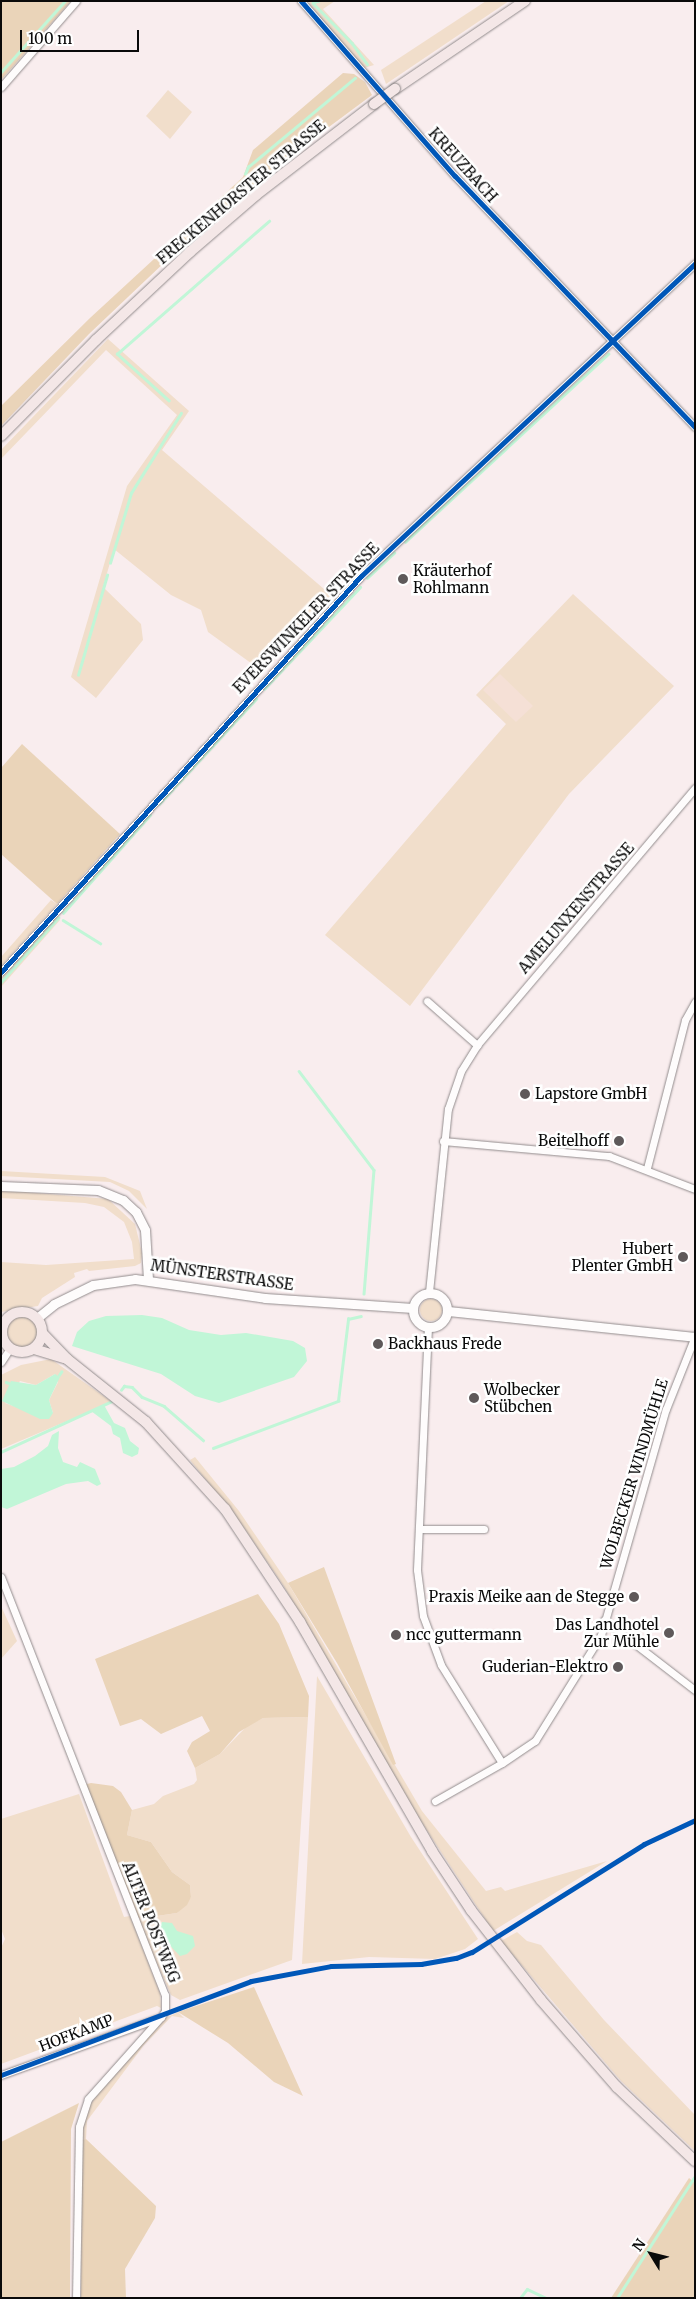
<!DOCTYPE html>
<meta charset="utf-8">
<style>
body{margin:0}
#map{position:relative;width:696px;height:2299px;overflow:hidden;background:#f9edee;font-family:Merriweather,serif}
div>[style]{position:absolute}
.green>*{inset:0;background:#f1decb}
.round{border-radius:50%}
.forest>*{inset:0;background:#ead4b9}
.pitch>*{inset:0;background:#f5e0d6}
.water>*{inset:0;background:#c1f6d7}
.stream>*{height:2.5px;margin:-1.25px;padding:0 1.25px;transform-origin:1.25px;border-radius:1.25px;background:#c1f6d7}
.roads{filter:drop-shadow(0 0 1px #928c8d) drop-shadow(0 0 1px #928c8d)}
.minor>*{height:7px;margin:-3.5px;padding:0 3.5px;transform-origin:3.5px;border-radius:3.5px;background:#fefcfc}
.tertiary>*{height:9px;margin:-4.5px;padding:0 4.5px;transform-origin:4.5px;border-radius:4.5px;background:#fefcfc}
.tertiary>.ring{margin:-4.5px;padding:0;box-sizing:content-box;background:none;border:9px solid #fefcfc;border-radius:50%}
.secondary>*{height:10px;margin:-5px;padding:0 5px;transform-origin:5px;border-radius:5px;background:#f4e7e7}
.secondary>.ring{margin:-5px;padding:0;box-sizing:content-box;background:none;border:10px solid #f4e7e7;border-radius:50%}
.bridges{filter:drop-shadow(0 0 1px #888383) drop-shadow(0 0 1px #888383)}
.secondary-bridge>*{height:10px;margin:-5px;padding:0 5px;transform-origin:5px;border-radius:5px;background:#f4e7e7}
.cycleway>*{height:5px;margin:-2.5px;padding:0 2.5px;transform-origin:2.5px;border-radius:2.5px;background:#0057b8}
.dots>*{width:14px;height:14px;translate:-50% -50%;box-sizing:border-box;border:2px solid #fff;border-radius:50%}
span{translate:-50% -50%;white-space:nowrap;text-align:center;line-height:1.15;-webkit-text-stroke:5px #fff;paint-order:stroke}
.street-label{font-size:15px;color:#0a0a0a}
.poi-label{font-size:15px;color:#0a0a0a}
.left{translate:0 -50%;text-align:left}
.right{translate:-100% -50%;text-align:right}
.frame{position:absolute;inset:0;border:2px solid #0a0a0a;pointer-events:none}
.north{position:absolute;left:626px;top:2229px;width:50px;height:50px;-webkit-text-stroke:4px #fff;paint-order:stroke;rotate:306deg;font-size:14px;font-weight:700;line-height:20px;text-align:center;color:#0a0a0a}
.north::after{content:'';display:block;margin:auto;width:18px;height:22px;background:#0a0a0a;clip-path:polygon(50% 0,100% 100%,50% 72%,0 100%)}
.scale{position:absolute;left:20px;top:30px;width:119px;height:22px;box-sizing:border-box;border:2px solid #0a0a0a;border-top:0;padding-left:6px;font-size:15px;line-height:18px;white-space:nowrap;color:#0a0a0a;-webkit-text-stroke:4px #fff;paint-order:stroke}
</style>
<div id="map">
<div class="green">
<i style="clip-path:polygon(311px 1px,335px 1px,323px 9px,374px 65px,364px 68px,307px 4px)"></i>
<i style="clip-path:polygon(486px 1px,509px 1px,386px 84px,381px 70px)"></i>
<i style="clip-path:polygon(168px 90px,192px 112px,170px 139px,146px 116px)"></i>
<i style="clip-path:polygon(108px 339px,189px 411px,162px 450px,331px 595px,262px 671px,208px 632px,201px 610px,171px 595px,114px 549px,103px 587px,141px 624px,143px 640px,96px 698px,71px 677px,127px 486px,177px 415px,106px 350px,1px 459px,1px 450px)"></i>
<i style="clip-path:polygon(573px 594px,674px 686px,569px 794px,410px 1006px,325px 935px,506px 724px,476px 695px)"></i>
<i style="clip-path:polygon(51px 900px,57px 904px,1px 966px,1px 957px)"></i>
<i style="clip-path:polygon(56px 917px,60px 920px,1px 987px,1px 978px)"></i>
<i style="clip-path:polygon(1px 1171px,105px 1177px,140px 1191px,147px 1209px,129px 1191px,110px 1182px,1px 1176px)"></i>
<i style="clip-path:polygon(1px 1190px,108px 1199px,135px 1224px,142px 1253px,141px 1263px,135px 1266px,89px 1271px,87px 1269px,74px 1273px,75px 1277px,42px 1298px,38px 1306px,1px 1312px,1px 1262px,46px 1265px,134px 1259px,132px 1242px,124px 1222px,104px 1207px,85px 1203px,1px 1198px)"></i>
<i class="round" style="left:420px;top:1299px;width:22px;height:22px"></i>
<i class="round" style="left:6px;top:1316px;width:32px;height:32px"></i>
<i style="clip-path:polygon(evenodd,51px 1359px,112px 1402px,1px 1449px,1px 1375px,21px 1365px,51px 1359px,55px 1374px,58px 1382px,49px 1400px,53px 1413px,25px 1410px,5px 1403px,20px 1381px,36px 1385px,55px 1374px)"></i>
<i style="clip-path:polygon(195px 1457px,239px 1511px,288px 1583px,422px 1811px,486px 1891px,501px 1887px,505px 1891px,607px 1861px,493px 1931px,420px 1820px,283px 1585px,242px 1525px,190px 1460px)"></i>
<i style="clip-path:polygon(1px 1606px,17px 1641px,1px 1659px)"></i>
<i style="clip-path:polygon(317px 1676px,411px 1837px,478px 1939px,465px 1949px,435px 1959px,369px 1957px,302px 1964px)"></i>
<i style="clip-path:polygon(308px 1717px,292px 1960px,180px 2000px,171px 1995px,137px 1919px,177px 1913px,191px 1897px,190px 1885px,172px 1872px,151px 1842px,127px 1835px,132px 1810px,154px 1804px,163px 1796px,194px 1784px,197px 1780px,195px 1768px,220px 1754px,248px 1725px,263px 1718px)"></i>
<i style="clip-path:polygon(79px 1794px,124px 1917px,130px 1916px,160px 1993px,161px 2008px,157px 2006px,1px 2064px,1px 1948px,5px 1939px,1px 1929px,1px 1819px)"></i>
<i style="clip-path:polygon(517px 1932px,527px 1941px,541px 1945px,604px 2020px,695px 2115px,695px 2151px,621px 2081px,501px 1941px)"></i>
<i style="clip-path:polygon(178px 2012px,184px 2018px,172px 2016px,144px 2045px,87px 2121px,86px 2139px,82px 2140px,85px 2114px,97px 2093px,166px 2018px)"></i>
</div>
<div class="forest">
<i style="clip-path:polygon(1px 1px,71px 1px,1px 80px)"></i>
<i style="clip-path:polygon(343px 73px,354px 74px,365px 82px,372px 95px,302px 147px,167px 260px,89px 334px,1px 426px,1px 406px,90px 318px,243px 177px,253px 150px)"></i>
<i style="clip-path:polygon(22px 744px,120px 834px,57px 904px,1px 854px,1px 768px)"></i>
<i style="clip-path:polygon(324px 1567px,396px 1764px,393px 1765px,337px 1663px,288px 1583px)"></i>
<i style="clip-path:polygon(258px 1594px,279px 1624px,309px 1696px,308px 1717px,263px 1718px,239px 1732px,220px 1754px,195px 1768px,187px 1751px,192px 1742px,210px 1731px,202px 1716px,161px 1734px,141px 1719px,120px 1726px,95px 1659px)"></i>
<i style="clip-path:polygon(91px 1783px,113px 1786px,121px 1792px,132px 1810px,127px 1835px,151px 1842px,172px 1872px,190px 1885px,191px 1897px,187px 1905px,177px 1913px,137px 1919px,83px 1785px)"></i>
<i style="clip-path:polygon(254px 1987px,303px 2096px,274px 2082px,228px 2043px,178px 2012px)"></i>
<i style="clip-path:polygon(79px 2103px,71px 2129px,70px 2298px,1px 2298px,1px 2142px)"></i>
<i style="clip-path:polygon(86px 2139px,156px 2206px,155px 2218px,125px 2269px,126px 2298px,81px 2298px,82px 2140px)"></i>
<i style="clip-path:polygon(689px 2178px,695px 2183px,695px 2298px,611px 2298px)"></i>
</div>
<div class="pitch">
<i style="clip-path:polygon(500px 674px,533px 706px,516px 722px,483px 690px)"></i>
</div>
<div class="water">
<i style="clip-path:polygon(142px 1315px,162px 1318px,189px 1330px,221px 1335px,246px 1333px,293px 1341px,305px 1348px,307px 1361px,294px 1377px,219px 1403px,195px 1396px,161px 1374px,72px 1346px,77px 1332px,89px 1321px,106px 1316px)"></i>
<i style="clip-path:polygon(55px 1374px,60px 1377px,49px 1400px,53px 1413px,49px 1419px,40px 1419px,2px 1401px,11px 1381px,36px 1385px)"></i>
<i style="clip-path:polygon(104px 1405px,114px 1423px,125px 1428px,130px 1441px,139px 1448px,138px 1454px,132px 1457px,123px 1453px,120px 1438px,113px 1434px,111px 1426px,91px 1411px)"></i>
<i style="clip-path:polygon(59px 1431px,58px 1448px,63px 1462px,77px 1467px,80px 1462px,95px 1469px,101px 1484px,97px 1486px,88px 1481px,66px 1484px,7px 1509px,1px 1507px,1px 1469px,14px 1467px,35px 1456px,48px 1446px,52px 1435px)"></i>
<i style="clip-path:polygon(162px 1922px,172px 1923px,177px 1931px,193px 1936px,195px 1946px,187px 1954px,180px 1956px,157px 1932px)"></i>
</div>
<div class="stream">
<i style="left:319px;top:1px;width:6px;rotate:162deg"></i>
<i style="left:313px;top:3px;width:56px;rotate:45.7deg"></i>
<i style="left:352px;top:43px;width:26px;rotate:54deg"></i>
<i style="left:1px;top:72px;width:96px;rotate:-48deg"></i>
<i style="left:245px;top:174px;width:8px;rotate:-67deg"></i>
<i style="left:248px;top:167px;width:139px;rotate:-39.8deg"></i>
<i style="left:169px;top:401px;width:70px;rotate:-137.9deg"></i>
<i style="left:117px;top:354px;width:202px;rotate:-41.2deg"></i>
<i style="left:405px;top:542px;width:277px;rotate:-42.8deg"></i>
<i style="left:110px;top:563px;width:73px;rotate:-73.3deg"></i>
<i style="left:131px;top:493px;width:94px;rotate:-58deg"></i>
<i style="left:367px;top:578px;width:37px;rotate:-43deg"></i>
<i style="left:78px;top:675px;width:104px;rotate:-73.8deg"></i>
<i style="left:264px;top:689px;width:140px;rotate:-46.7deg"></i>
<i style="left:159px;top:804px;width:143px;rotate:-47.3deg"></i>
<i style="left:63px;top:913px;width:131px;rotate:-48.4deg"></i>
<i style="left:63px;top:920px;width:44px;rotate:31.9deg"></i>
<i style="left:1px;top:982px;width:86px;rotate:-48.3deg"></i>
<i style="left:299px;top:1071px;width:124px;rotate:52.9deg"></i>
<i style="left:374px;top:1170px;width:124px;rotate:94.6deg"></i>
<i style="left:59px;top:1375px;width:4px;rotate:-56deg"></i>
<i style="left:6px;top:1382px;width:3px;rotate:18deg"></i>
<i style="left:121px;top:1390px;width:5px;rotate:-53deg"></i>
<i style="left:124px;top:1386px;width:8px;rotate:7deg"></i>
<i style="left:132px;top:1387px;width:14px;rotate:45deg"></i>
<i style="left:142px;top:1397px;width:24px;rotate:22deg"></i>
<i style="left:164px;top:1406px;width:52px;rotate:41.1deg"></i>
<i style="left:213px;top:1448px;width:134px;rotate:-20.6deg"></i>
<i style="left:338px;top:1401px;width:83px;rotate:-83deg"></i>
<i style="left:348px;top:1319px;width:13px;rotate:-13deg"></i>
<i style="left:1px;top:1452px;width:122px;rotate:-24.7deg"></i>
<i style="left:520px;top:2298px;width:11px;rotate:-52deg"></i>
<i style="left:527px;top:2289px;width:21px;rotate:25deg"></i>
<i style="left:617px;top:2298px;width:145px;rotate:-57.4deg"></i>
</div>
<div class="roads">
<div class="minor">
<i style="left:301px;top:1px;width:233px;rotate:48.7deg"></i>
<i style="left:455px;top:176px;width:347px;rotate:46.3deg"></i>
<i style="left:1px;top:87px;width:114px;rotate:-48.9deg"></i>
<i style="left:1px;top:972px;width:535px;rotate:-47.73deg"></i>
<i style="left:361px;top:576px;width:458px;rotate:-43.1deg"></i>
<i style="left:427px;top:1001px;width:67px;rotate:41.3deg"></i>
<i style="left:443px;top:1141px;width:167px;rotate:5.2deg"></i>
<i style="left:609px;top:1156px;width:92px;rotate:21deg"></i>
<i style="left:647px;top:1168px;width:153px;rotate:-75.6deg"></i>
<i style="left:685px;top:1020px;width:21px;rotate:-61deg"></i>
<i style="left:429px;top:1292px;width:184px;rotate:-84.1deg"></i>
<i style="left:448px;top:1109px;width:40px;rotate:-71.1deg"></i>
<i style="left:461px;top:1071px;width:31px;rotate:-58deg"></i>
<i style="left:477px;top:1045px;width:337px;rotate:-49.7deg"></i>
<i style="left:428px;top:1327px;width:243px;rotate:92.6deg"></i>
<i style="left:417px;top:1570px;width:46px;rotate:82.6deg"></i>
<i style="left:423px;top:1616px;width:52px;rotate:69.8deg"></i>
<i style="left:441px;top:1665px;width:115px;rotate:58.1deg"></i>
<i style="left:502px;top:1763px;width:40px;rotate:-34deg"></i>
<i style="left:535px;top:1741px;width:125px;rotate:-58.1deg"></i>
<i style="left:601px;top:1635px;width:235px;rotate:-74deg"></i>
<i style="left:666px;top:1409px;width:79px;rotate:-68.3deg"></i>
<i style="left:1px;top:1362px;width:17px;rotate:-57deg"></i>
<i style="left:420px;top:1529px;width:64px"></i>
<i style="left:1px;top:1577px;width:449px;rotate:68.6deg"></i>
<i style="left:165px;top:1995px;width:16px;rotate:90deg"></i>
<i style="left:165px;top:2011px;width:7px;rotate:124deg"></i>
<i style="left:161px;top:2017px;width:110px;rotate:131.7deg"></i>
<i style="left:88px;top:2099px;width:29px;rotate:108deg"></i>
<i style="left:79px;top:2127px;width:171px;rotate:91deg"></i>
<i style="left:604px;top:1620px;width:115px;rotate:37.6deg"></i>
<i style="left:435px;top:1801px;width:77px;rotate:-29.6deg"></i>
<i style="left:1px;top:2075px;width:170px;rotate:-19.9deg"></i>
</div>
<div class="tertiary">
<i style="left:1px;top:1186px;width:97px;rotate:2.4deg"></i>
<i style="left:98px;top:1190px;width:27px;rotate:22deg"></i>
<i style="left:123px;top:1200px;width:18px;rotate:43deg"></i>
<i style="left:136px;top:1212px;width:20px;rotate:63deg"></i>
<i style="left:145px;top:1230px;width:49px;rotate:86.5deg"></i>
<i class="ring" style="left:413px;top:1293px;width:25px;height:25px"></i>
<i style="left:448px;top:1311px;width:248px;rotate:6deg"></i>
<i style="left:37px;top:1318px;width:22px;rotate:-39deg"></i>
<i style="left:54px;top:1304px;width:43px;rotate:-26deg"></i>
<i style="left:93px;top:1285px;width:42px;rotate:-8.1deg"></i>
<i style="left:135px;top:1279px;width:131px;rotate:8.3deg"></i>
<i style="left:265px;top:1298px;width:148px;rotate:3.9deg"></i>
</div>
<div class="secondary">
<i style="left:395px;top:89px;width:157px;rotate:-34.1deg"></i>
<i style="left:1px;top:436px;width:135px;rotate:-45.3deg"></i>
<i style="left:96px;top:340px;width:129px;rotate:-43.1deg"></i>
<i style="left:190px;top:252px;width:87px;rotate:-40.8deg"></i>
<i style="left:256px;top:195px;width:149px;rotate:-37.6deg"></i>
<i class="ring" style="left:2px;top:1312px;width:30px;height:30px"></i>
<i style="left:43px;top:1334px;width:35px;rotate:46deg"></i>
<i style="left:67px;top:1359px;width:101px;rotate:38.6deg"></i>
<i style="left:146px;top:1422px;width:118px;rotate:47.8deg"></i>
<i style="left:225px;top:1509px;width:136px;rotate:56.4deg"></i>
<i style="left:300px;top:1622px;width:264px;rotate:60deg"></i>
<i style="left:432px;top:1851px;width:71px;rotate:56.5deg"></i>
<i style="left:471px;top:1910px;width:114px;rotate:52.1deg"></i>
<i style="left:541px;top:2000px;width:116px;rotate:48.9deg"></i>
<i style="left:617px;top:2087px;width:108px;rotate:43.5deg"></i>
<i style="left:34px;top:1349px;width:31px;rotate:17deg"></i>
</div>
</div>
<div class="bridges">
<div class="secondary-bridge">
<i style="left:374px;top:104px;width:26px;rotate:-36deg"></i>
</div>
</div>
<div class="cycleway">
<i style="left:301px;top:1px;width:233px;rotate:48.7deg"></i>
<i style="left:455px;top:176px;width:347px;rotate:46.3deg"></i>
<i style="left:1px;top:972px;width:535px;rotate:-47.73deg"></i>
<i style="left:361px;top:576px;width:458px;rotate:-43.1deg"></i>
<i style="left:1px;top:2075px;width:267px;rotate:-20.6deg"></i>
<i style="left:251px;top:1981px;width:81px;rotate:-10.6deg"></i>
<i style="left:331px;top:1966px;width:90px;rotate:-1.3deg"></i>
<i style="left:421px;top:1964px;width:36px;rotate:-10deg"></i>
<i style="left:456px;top:1958px;width:17px;rotate:-21deg"></i>
<i style="left:472px;top:1952px;width:203px;rotate:-32.1deg"></i>
<i style="left:644px;top:1844px;width:56px;rotate:-25.2deg"></i>
</div>
<div class="dots">
<i style="left:403px;top:579px;background:#5e595a"></i>
<i style="left:525px;top:1094px;background:#5e595a"></i>
<i style="left:619px;top:1141px;background:#5e595a"></i>
<i style="left:683px;top:1257px;background:#5e595a"></i>
<i style="left:378px;top:1344px;background:#5e595a"></i>
<i style="left:474px;top:1398px;background:#5e595a"></i>
<i style="left:634px;top:1597px;background:#5e595a"></i>
<i style="left:669px;top:1633px;background:#5e595a"></i>
<i style="left:396px;top:1635px;background:#5e595a"></i>
<i style="left:618px;top:1667px;background:#5e595a"></i>
</div>
<div class="street-label">
<span style="left:463px;top:165px;rotate:48deg">KREUZBACH</span>
<span style="left:241px;top:192px;rotate:-40deg">FRECKENHORSTER STRASSE</span>
<span style="left:306px;top:618px;rotate:-46deg">EVERSWINKELER STRASSE</span>
<span style="left:576px;top:908px;rotate:-49deg">AMELUNXENSTRASSE</span>
<span style="left:222px;top:1275px;rotate:8deg">MÜNSTERSTRASSE</span>
<span style="left:634px;top:1474px;rotate:-73deg">WOLBECKER WINDMÜHLE</span>
<span style="left:151px;top:1922px;rotate:68deg">ALTER POSTWEG</span>
<span style="left:76px;top:2033px;rotate:-21deg">HOFKAMP</span>
</div>
<div class="poi-label">
<span class="left" style="left:413px;top:579px">Kräuterhof<br>Rohlmann</span>
<span class="left" style="left:535px;top:1094px">Lapstore GmbH</span>
<span class="right" style="left:609px;top:1141px">Beitelhoff</span>
<span class="right" style="left:673px;top:1257px">Hubert<br>Plenter GmbH</span>
<span class="left" style="left:388px;top:1344px">Backhaus Frede</span>
<span class="left" style="left:484px;top:1398px">Wolbecker<br>Stübchen</span>
<span class="right" style="left:624px;top:1597px">Praxis Meike aan de Stegge</span>
<span class="right" style="left:659px;top:1633px">Das Landhotel<br>Zur Mühle</span>
<span class="left" style="left:406px;top:1635px">ncc guttermann</span>
<span class="right" style="left:608px;top:1667px">Guderian-Elektro</span>
</div>
<div class="frame"></div>
<div class="north">N</div>
<div class="scale">100 m</div>
</div>
